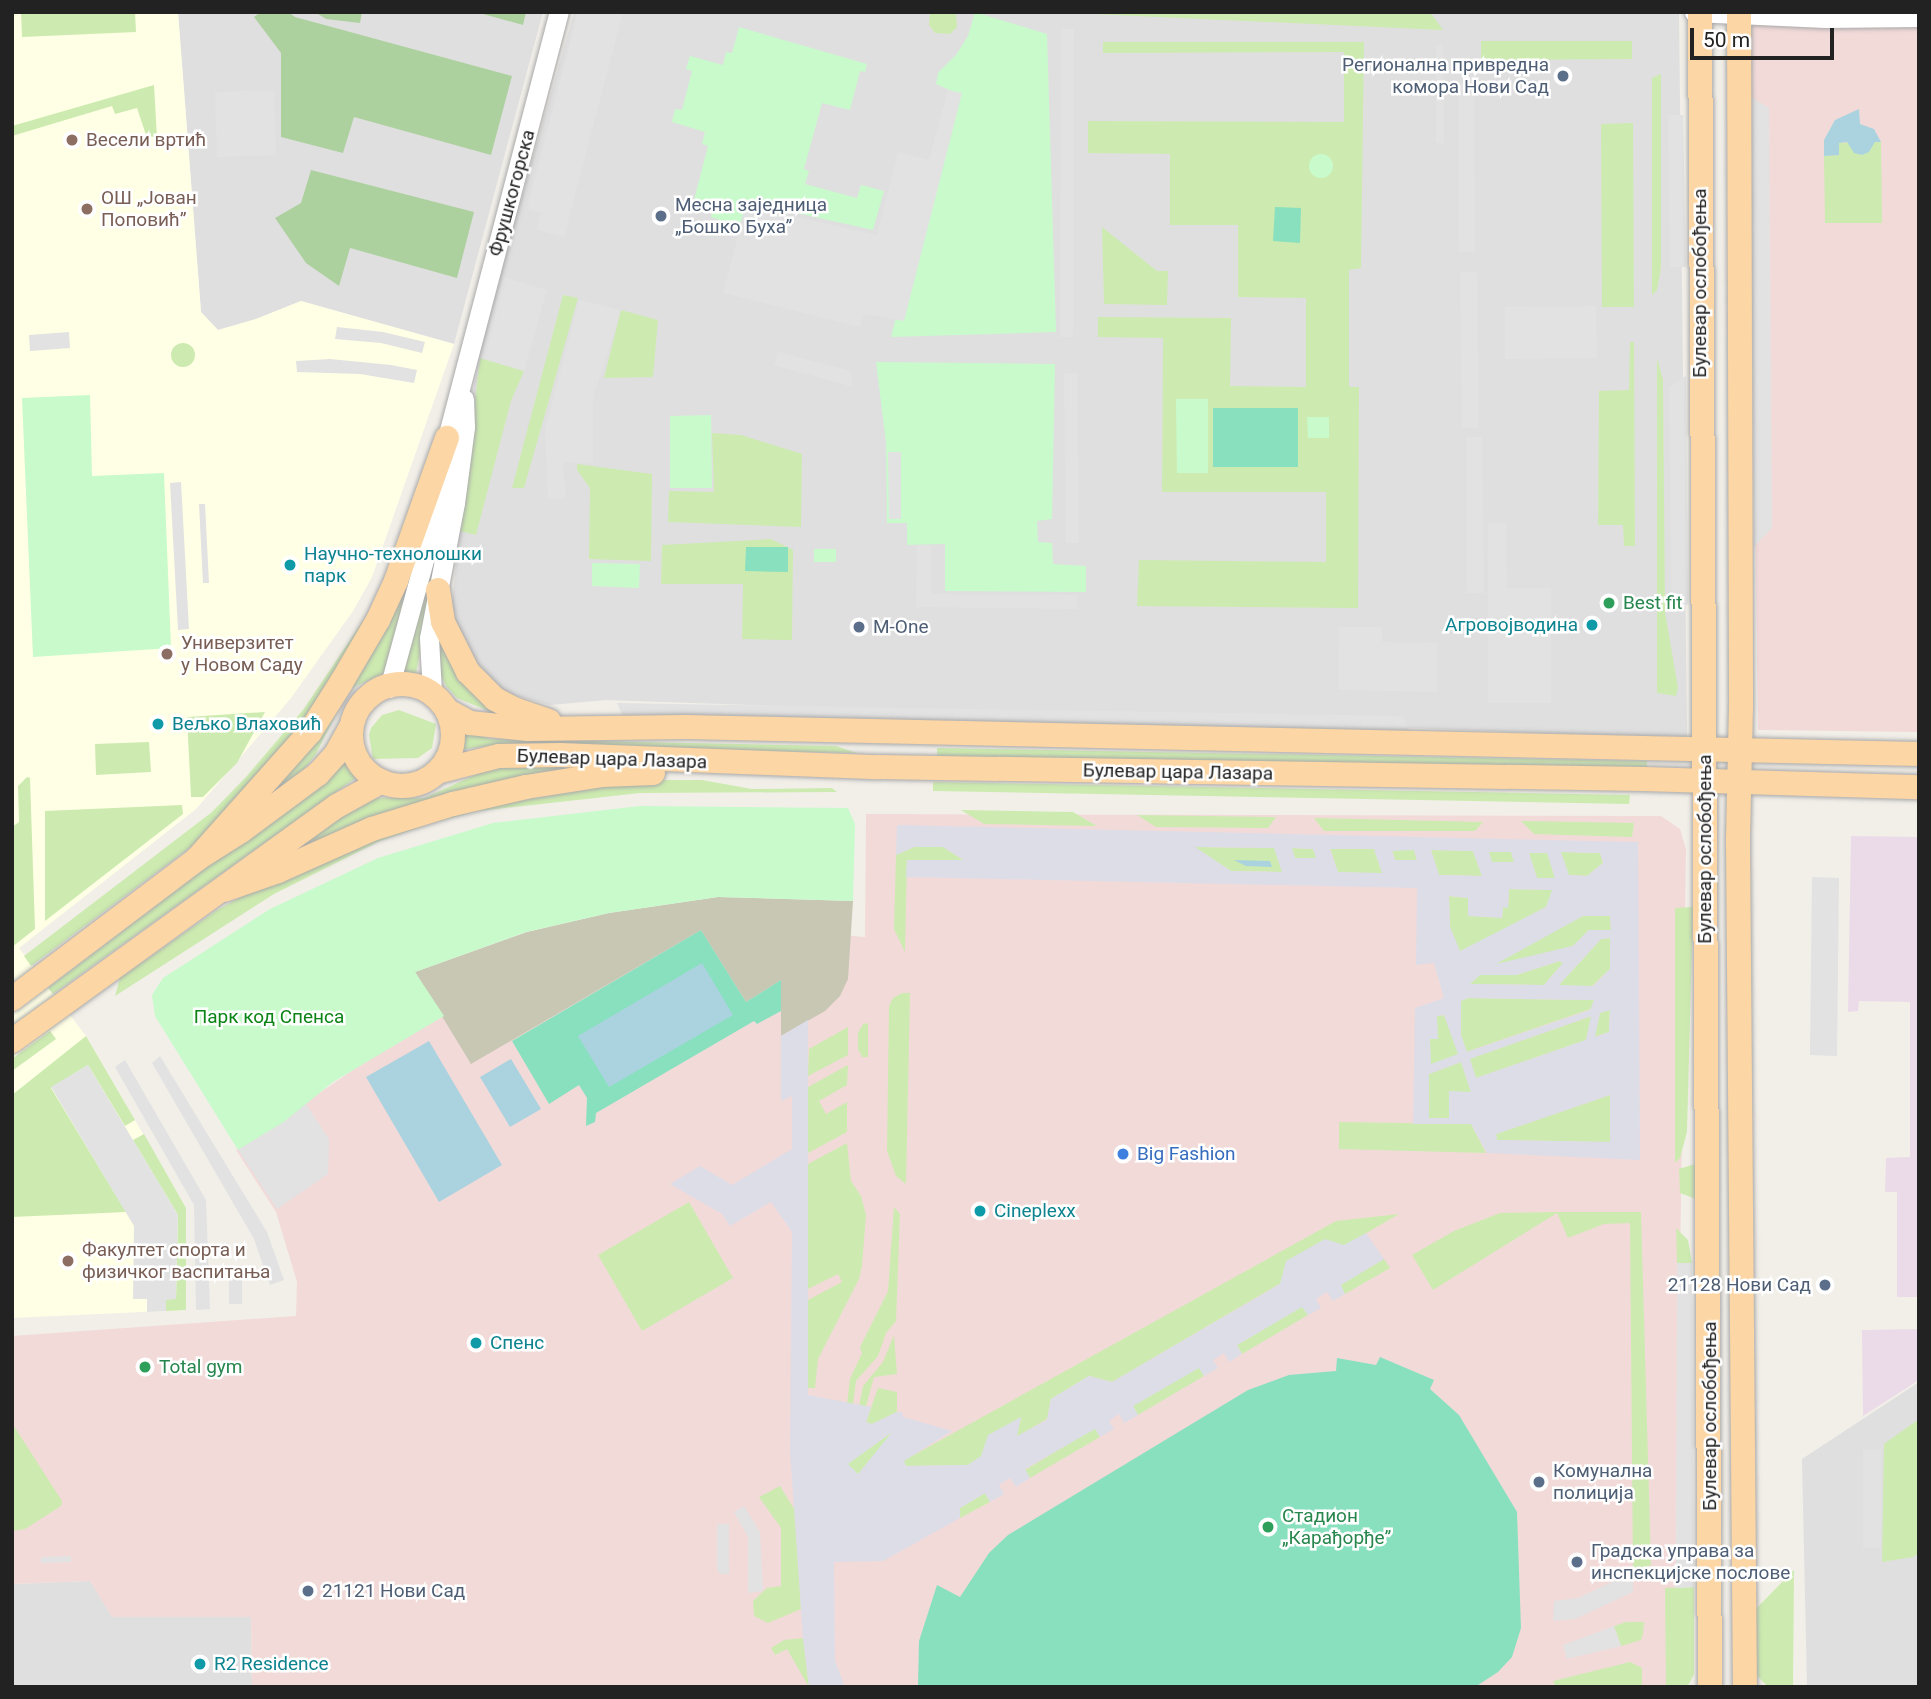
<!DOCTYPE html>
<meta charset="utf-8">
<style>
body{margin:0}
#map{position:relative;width:1931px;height:1699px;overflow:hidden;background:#f2efe9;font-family:Roboto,sans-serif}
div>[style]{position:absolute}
.residential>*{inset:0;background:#e0dfdf}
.commercial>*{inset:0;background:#f2dad9}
.industrial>*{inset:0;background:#ebdbe8}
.education>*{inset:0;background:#ffffe5}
.construction>*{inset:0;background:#c7c7b4}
.grass>*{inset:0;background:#cdebb0}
.round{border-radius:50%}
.forest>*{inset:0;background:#add19e}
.park>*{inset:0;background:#c8facc}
.pitch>*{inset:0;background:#88e0be}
.parking>*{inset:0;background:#e2e2e2}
.plaza>*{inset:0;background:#dddde8}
.water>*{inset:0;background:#aad3df}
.roads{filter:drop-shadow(0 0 2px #a9a9a9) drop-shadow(0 0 2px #a9a9a9)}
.minor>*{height:19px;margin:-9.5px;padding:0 9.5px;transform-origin:9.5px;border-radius:9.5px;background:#fff}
.major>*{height:24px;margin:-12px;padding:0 12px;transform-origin:12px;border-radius:12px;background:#fcd6a4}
.major>.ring{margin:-12px;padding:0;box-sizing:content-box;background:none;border:24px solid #fcd6a4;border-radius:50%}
.dots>*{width:19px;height:19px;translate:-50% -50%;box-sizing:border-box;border:4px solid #fff;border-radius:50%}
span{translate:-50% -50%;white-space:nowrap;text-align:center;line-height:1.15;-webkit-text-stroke:5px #fff;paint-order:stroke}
.service-label{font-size:19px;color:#4e5e75}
.right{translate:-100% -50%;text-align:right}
.left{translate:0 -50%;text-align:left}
.education-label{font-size:19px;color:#785e54}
.street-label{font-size:19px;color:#222}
.culture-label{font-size:19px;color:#0d838f}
.leisure-label{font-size:19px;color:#27864d}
.park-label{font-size:19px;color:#0c8416}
.shop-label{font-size:19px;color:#366cbe}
.frame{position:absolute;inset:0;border:14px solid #222;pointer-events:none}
.scale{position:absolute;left:1690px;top:28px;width:144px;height:32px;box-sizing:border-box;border:4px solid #222;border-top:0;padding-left:9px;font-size:21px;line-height:24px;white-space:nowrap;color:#222;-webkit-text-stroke:5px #fff;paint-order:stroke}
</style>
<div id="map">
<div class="residential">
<i style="clip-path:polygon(178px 12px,543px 12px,454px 344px,301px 301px,256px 319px,218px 330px,201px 312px)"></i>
<i style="clip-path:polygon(574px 12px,1679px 12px,1687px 738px,606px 700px,550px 705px,510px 694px,478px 675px,451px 616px,471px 407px,480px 346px)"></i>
<i style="clip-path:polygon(1919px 1382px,1919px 1687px,1807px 1687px,1802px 1459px)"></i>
<i style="clip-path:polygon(90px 1581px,113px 1617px,251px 1617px,252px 1687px,12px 1687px,12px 1584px)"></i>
</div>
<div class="commercial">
<i style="clip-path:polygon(1748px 12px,1919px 12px,1919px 732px,1758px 730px)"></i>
<i style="clip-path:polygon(866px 814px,1661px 816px,1680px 829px,1686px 849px,1674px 1687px,252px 1687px,251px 1617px,112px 1617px,90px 1581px,12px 1584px,12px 1336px,296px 1316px,297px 1282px,276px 1212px,236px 1150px,442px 1009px,699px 924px,865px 937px)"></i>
</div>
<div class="industrial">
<i style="clip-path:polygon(1851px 836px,1919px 837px,1919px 1297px,1897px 1297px,1897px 1192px,1885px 1192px,1886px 1158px,1910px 1157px,1910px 1002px,1859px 1001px,1858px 1011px,1848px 1012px)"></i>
<i style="clip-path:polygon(1919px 1329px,1919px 1380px,1863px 1416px,1862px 1330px)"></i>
</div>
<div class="education">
<i style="clip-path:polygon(12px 12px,178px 12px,201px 312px,218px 330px,256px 319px,301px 301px,454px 344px,372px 577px,353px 611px,291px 698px,196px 809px,19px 948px,86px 1036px,186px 1208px,186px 1310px,12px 1318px)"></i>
</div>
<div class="construction">
<i style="clip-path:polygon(718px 897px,853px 901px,848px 979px,840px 996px,825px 1011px,781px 1036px,781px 980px,746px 1002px,701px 930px,471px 1064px,415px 972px,527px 932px,609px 913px)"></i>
</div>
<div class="grass">
<i style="clip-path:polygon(21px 12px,135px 12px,136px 32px,22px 37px)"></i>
<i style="clip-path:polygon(930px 12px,956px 12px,957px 27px,950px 34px,935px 33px,929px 25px)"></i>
<i style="clip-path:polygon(1093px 12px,1430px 12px,1443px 30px,1092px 14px)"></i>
<i style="clip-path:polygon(1481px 41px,1632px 41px,1632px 59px,1481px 60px)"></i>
<i style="clip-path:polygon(1103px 42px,1364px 42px,1361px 268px,1349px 270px,1349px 387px,1359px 387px,1358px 608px,1137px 606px,1139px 560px,1326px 562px,1326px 492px,1162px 492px,1163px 338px,1098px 337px,1098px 317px,1231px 318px,1230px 386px,1306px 387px,1306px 298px,1238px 297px,1238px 225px,1170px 225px,1170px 154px,1088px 153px,1088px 121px,1344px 122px,1344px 52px,1103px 53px)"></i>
<i style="clip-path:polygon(1661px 74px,1661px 267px,1657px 290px,1652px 295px,1652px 78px)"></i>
<i style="clip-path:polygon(154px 85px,157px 138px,146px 135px,137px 108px,115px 114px,112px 106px,12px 136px,12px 126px)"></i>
<i style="clip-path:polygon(1633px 123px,1634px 307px,1602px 307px,1601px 124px)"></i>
<i style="clip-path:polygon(1881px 142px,1882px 223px,1825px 223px,1824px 156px,1839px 155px,1839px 143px)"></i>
<i style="clip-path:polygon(1102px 227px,1157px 271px,1168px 271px,1167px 305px,1104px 304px)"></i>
<i style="clip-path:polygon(563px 295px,578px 298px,524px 488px,512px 488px)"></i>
<i style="clip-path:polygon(621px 310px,658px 320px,653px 377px,604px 378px)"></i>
<i style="clip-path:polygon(1630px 342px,1634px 342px,1635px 546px,1624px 546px,1623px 525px,1598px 525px,1599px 391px,1629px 390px)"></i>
<i class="round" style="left:171px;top:343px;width:24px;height:24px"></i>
<i style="clip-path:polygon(480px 358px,524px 371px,511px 401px,476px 535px,460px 531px)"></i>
<i style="clip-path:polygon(1657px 358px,1663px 380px,1665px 612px,1678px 688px,1676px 696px,1657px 693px)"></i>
<i style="clip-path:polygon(712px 433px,741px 435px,802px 454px,801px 527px,668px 522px,669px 491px,714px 492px)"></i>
<i style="clip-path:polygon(577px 464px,652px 474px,651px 561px,589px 559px,590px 488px,577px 470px)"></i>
<i style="clip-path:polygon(771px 539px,793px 550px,792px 640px,742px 639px,743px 584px,661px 584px,662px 545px)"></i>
<i style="clip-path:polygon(419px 541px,385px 673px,352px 688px,341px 704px,316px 754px,304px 769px,265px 799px)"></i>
<i style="clip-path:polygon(433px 544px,440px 546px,416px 674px,403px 671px)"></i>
<i style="clip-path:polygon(391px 579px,303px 728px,192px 846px,31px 966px,24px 956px,212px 812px,246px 777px,303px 710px)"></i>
<i style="clip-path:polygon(436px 639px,440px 640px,501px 716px,457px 698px,446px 686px,437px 668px)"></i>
<i style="clip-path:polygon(399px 710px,436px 724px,432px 748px,418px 758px,373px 759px,369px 735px,371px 728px,382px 715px)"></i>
<i style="clip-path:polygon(265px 712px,237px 763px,203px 797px,191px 797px,187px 717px)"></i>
<i style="clip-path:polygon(463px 730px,490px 739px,836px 746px,857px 753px,493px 745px,460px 750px)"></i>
<i style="clip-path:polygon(149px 742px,151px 772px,96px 775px,95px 744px)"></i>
<i style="clip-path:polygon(937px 748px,1647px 761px,1647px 767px,937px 757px)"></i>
<i style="clip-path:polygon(347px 760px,357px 777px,53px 994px,48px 988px)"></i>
<i style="clip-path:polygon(529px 763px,588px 768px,300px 850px,298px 846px,361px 803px,378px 798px,424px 798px,495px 766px)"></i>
<i style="clip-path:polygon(27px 777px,30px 778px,35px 929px,12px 947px,12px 827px,19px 822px,18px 786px)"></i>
<i style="clip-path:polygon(645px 780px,702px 780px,752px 789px,832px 788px,837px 792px,640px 793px,478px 811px,432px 823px,380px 841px,274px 894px,115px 996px,120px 978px,217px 910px,296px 867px,431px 815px)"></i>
<i style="clip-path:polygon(933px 782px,986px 783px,1630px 795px,1629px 804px,933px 791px)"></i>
<i style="clip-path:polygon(182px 805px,183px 814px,45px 921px,45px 811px)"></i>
<i style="clip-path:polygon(961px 810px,1073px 812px,1097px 826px,984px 824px)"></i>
<i style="clip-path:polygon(1137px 815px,1276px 817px,1268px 828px,1156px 827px)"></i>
<i style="clip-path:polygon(1314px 818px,1483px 822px,1475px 831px,1324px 831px)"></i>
<i style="clip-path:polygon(1521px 821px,1634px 823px,1632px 837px,1534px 834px)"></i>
<i style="clip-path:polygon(914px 847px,943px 847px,965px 861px,907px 860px,905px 952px,894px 929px,896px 855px)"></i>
<i style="clip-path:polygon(1194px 847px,1275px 848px,1282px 872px,1231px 871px)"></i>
<i style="clip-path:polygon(1291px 848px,1313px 849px,1317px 858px,1295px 858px)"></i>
<i style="clip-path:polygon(1330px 848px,1374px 849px,1383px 874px,1338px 872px)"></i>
<i style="clip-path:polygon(1392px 850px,1414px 850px,1417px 861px,1395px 860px)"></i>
<i style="clip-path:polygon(1431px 850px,1473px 851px,1482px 876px,1439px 875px)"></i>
<i style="clip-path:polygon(1488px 852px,1511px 852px,1514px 862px,1492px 862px)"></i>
<i style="clip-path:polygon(1547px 852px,1555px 878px,1537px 878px,1529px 853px)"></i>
<i style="clip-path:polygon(1560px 852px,1600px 853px,1603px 863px,1587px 876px,1568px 875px)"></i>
<i style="clip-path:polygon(1509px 889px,1553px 890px,1546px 907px,1460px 952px,1450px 927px,1449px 896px,1468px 898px,1502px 917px,1503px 907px,1508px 907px)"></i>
<i style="clip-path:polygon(1693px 907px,1687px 1132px,1680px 1158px,1675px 1163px,1675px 908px)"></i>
<i style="clip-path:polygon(1583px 916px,1610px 916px,1611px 931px,1589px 930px,1573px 946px,1497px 965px,1495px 962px)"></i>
<i style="clip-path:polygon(1610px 938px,1610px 969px,1592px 986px,1558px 986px,1601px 939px)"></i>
<i style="clip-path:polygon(1560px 961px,1563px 963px,1544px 985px,1469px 984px,1480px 975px,1516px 975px)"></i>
<i style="clip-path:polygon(902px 993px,910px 993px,906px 1184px,896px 1176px,887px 1151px,889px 1006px,893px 998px)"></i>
<i style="clip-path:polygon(1468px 998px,1594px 1000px,1591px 1009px,1466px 1052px,1461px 1035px,1461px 1001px)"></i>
<i style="clip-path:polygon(1610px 1009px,1609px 1032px,1594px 1037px,1600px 1013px)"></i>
<i style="clip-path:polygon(1444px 1015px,1459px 1055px,1430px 1065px,1430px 1039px,1437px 1016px)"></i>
<i style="clip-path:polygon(1592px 1016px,1586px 1040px,1476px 1078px,1469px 1059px)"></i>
<i style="clip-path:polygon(868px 1023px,868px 1057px,862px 1057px,858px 1049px,858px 1033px,863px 1024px)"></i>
<i style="clip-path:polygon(848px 1027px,848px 1055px,808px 1076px,809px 1049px)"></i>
<i style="clip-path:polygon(50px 1031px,56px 1039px,12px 1071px,12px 1059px)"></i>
<i style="clip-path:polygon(86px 1036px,135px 1120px,125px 1126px,88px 1065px,51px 1088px,126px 1212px,12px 1217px,12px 1095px)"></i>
<i style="clip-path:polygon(1461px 1062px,1471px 1092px,1449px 1118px,1429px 1118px,1429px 1074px)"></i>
<i style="clip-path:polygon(848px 1065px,847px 1085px,819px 1101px,826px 1114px,847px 1102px,847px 1132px,808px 1153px,808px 1087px)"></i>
<i style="clip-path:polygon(1610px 1095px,1610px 1142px,1497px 1140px,1496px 1134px)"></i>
<i style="clip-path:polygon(1339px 1122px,1471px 1124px,1486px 1153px,1339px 1149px)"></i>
<i style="clip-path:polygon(144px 1134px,186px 1208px,186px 1310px,166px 1311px,166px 1299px,176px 1299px,178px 1215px,133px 1140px)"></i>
<i style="clip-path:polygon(847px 1143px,851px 1181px,861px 1196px,866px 1215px,862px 1266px,859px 1279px,818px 1359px,815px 1388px,807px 1388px,808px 1300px,842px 1282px,838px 1274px,808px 1289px,808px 1164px)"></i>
<i style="clip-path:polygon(1695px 1164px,1696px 1199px,1680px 1193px,1679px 1169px)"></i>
<i style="clip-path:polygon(689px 1202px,733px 1278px,642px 1331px,598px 1255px)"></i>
<i style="clip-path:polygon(894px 1207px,900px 1214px,896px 1321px,886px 1333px,878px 1356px,856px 1381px,853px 1405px,847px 1404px,850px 1379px,862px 1353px,860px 1347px,888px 1291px)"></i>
<i style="clip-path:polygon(1558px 1212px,1641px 1212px,1651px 1565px,1633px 1572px,1630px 1223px,1604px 1224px,1568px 1238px,1557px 1213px,1433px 1290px,1412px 1255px,1454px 1231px,1500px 1213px)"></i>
<i style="clip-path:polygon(1399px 1214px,1112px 1382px,1089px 1376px,1051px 1399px,1047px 1419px,1016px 1437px,1021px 1418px,981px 1457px,968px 1465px,906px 1466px,903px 1461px,1336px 1221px)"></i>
<i style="clip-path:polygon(1676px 1228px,1688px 1240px,1692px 1263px,1677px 1263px)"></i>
<i style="clip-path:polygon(1384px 1259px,1390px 1268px,1345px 1294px,1340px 1285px)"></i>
<i style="clip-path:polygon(1303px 1306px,1308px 1315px,1242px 1354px,1237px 1345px)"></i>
<i style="clip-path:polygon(894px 1335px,897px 1374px,874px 1377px,866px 1406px,859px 1406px,863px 1386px,883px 1362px)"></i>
<i style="clip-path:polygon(1199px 1367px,1204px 1376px,1138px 1415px,1133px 1406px)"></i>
<i style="clip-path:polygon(878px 1388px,897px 1392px,897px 1412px,872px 1424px,866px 1422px)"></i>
<i style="clip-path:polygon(1919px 1419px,1919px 1553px,1913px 1557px,1882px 1562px,1884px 1444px)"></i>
<i style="clip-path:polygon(12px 1423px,62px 1501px,61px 1506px,25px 1529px,12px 1531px)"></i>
<i style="clip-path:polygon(1095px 1428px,1100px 1437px,1030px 1478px,1025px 1470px)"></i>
<i style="clip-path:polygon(895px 1430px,858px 1475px,847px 1464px)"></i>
<i style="clip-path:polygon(780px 1486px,796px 1512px,801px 1609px,768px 1623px,754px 1616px,753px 1601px,767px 1588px,781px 1586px,781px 1528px,759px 1497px)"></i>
<i style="clip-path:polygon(985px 1493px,990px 1502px,960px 1518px,960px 1508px)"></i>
<i style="clip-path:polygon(1794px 1570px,1793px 1687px,1768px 1687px,1745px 1663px,1745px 1620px)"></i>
<i style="clip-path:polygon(1694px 1587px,1694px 1674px,1689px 1684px,1683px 1687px,1666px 1687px,1665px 1588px)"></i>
<i style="clip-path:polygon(1626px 1622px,1644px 1622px,1643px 1634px,1641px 1640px,1621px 1646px,1614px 1626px)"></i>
<i style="clip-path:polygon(803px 1638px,809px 1687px,787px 1649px,775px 1655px,771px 1648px,784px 1640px)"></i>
<i style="clip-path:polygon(1630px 1662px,1642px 1668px,1642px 1687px,1556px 1687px,1553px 1681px)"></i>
</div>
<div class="forest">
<i style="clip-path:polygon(261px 12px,288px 12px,295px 17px,512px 76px,491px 155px,354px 117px,343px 153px,281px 137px,281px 53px,254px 17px)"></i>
<i style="clip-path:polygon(315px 12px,362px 12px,360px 23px,326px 19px)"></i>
<i style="clip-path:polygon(476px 12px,526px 12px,523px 25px)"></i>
<i style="clip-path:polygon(311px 170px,474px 212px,457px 278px,350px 248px,339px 286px,306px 263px,275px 218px,301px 203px)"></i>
</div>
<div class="park">
<i style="clip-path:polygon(975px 12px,1047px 34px,1056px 332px,891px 337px,954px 92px,936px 84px,938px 73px,956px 55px,968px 36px)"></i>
<i style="clip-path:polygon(739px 27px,867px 64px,865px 72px,860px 71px,850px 110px,822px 103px,804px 169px,809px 171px,805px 184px,857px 198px,861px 185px,884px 191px,873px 230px,747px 202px,739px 227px,711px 217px,714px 205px,694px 200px,708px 146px,702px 144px,705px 132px,672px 122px,675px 109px,682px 110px,692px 71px,686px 69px,690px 56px,723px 65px,726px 52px,732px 53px)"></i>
<i class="round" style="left:1309px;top:154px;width:24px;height:24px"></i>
<i style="clip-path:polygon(876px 362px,1055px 364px,1052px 519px,1037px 521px,1038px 542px,1052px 543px,1053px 564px,1086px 566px,1086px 592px,945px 591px,945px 544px,907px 545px,907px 523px,887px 523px,886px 443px)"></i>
<i style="clip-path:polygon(90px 395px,92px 476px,164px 473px,171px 648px,33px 657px,22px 398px)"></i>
<i style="clip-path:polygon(1176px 399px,1208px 399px,1208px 473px,1177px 473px)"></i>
<i style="clip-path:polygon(711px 415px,712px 488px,670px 488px,670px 416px)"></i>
<i style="clip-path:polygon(1307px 417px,1329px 417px,1329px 438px,1308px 438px)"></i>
<i style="clip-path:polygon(814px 549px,836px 549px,836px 562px,814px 562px)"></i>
<i style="clip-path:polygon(592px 563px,640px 564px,639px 588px,592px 586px)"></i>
<i style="clip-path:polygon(640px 806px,848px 808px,855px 824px,853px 901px,718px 897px,609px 913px,526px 932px,415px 972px,444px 1016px,333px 1082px,284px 1122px,238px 1150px,155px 1016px,152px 995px,163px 978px,270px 909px,378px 858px,493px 823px)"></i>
</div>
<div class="pitch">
<i style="clip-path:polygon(1275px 207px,1301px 208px,1300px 243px,1273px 241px)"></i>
<i style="clip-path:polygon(1213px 408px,1298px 408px,1298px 467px,1213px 467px)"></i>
<i style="clip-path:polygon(746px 547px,788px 547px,788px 572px,745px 571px)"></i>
<i style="clip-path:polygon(701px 930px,746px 1002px,781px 980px,781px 1011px,757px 1024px,754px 1021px,596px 1113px,595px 1122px,586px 1126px,587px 1098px,579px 1085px,549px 1104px,512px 1041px)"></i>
<i style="clip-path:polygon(1380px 1357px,1434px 1380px,1430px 1389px,1459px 1415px,1517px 1512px,1521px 1628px,1512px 1657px,1498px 1672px,1475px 1687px,918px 1687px,919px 1641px,937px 1585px,960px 1597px,989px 1553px,1008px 1535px,1248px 1390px,1289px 1375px,1336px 1371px,1337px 1358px,1376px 1365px)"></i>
</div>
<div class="parking">
<i style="clip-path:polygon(578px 12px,623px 12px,564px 237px,537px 230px,541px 213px,527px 209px)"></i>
<i style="clip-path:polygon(1061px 29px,1074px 29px,1073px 337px,1060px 337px)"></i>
<i style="clip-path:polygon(1436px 45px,1443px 45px,1444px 143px,1436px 143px)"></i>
<i style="clip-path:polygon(1458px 84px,1474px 84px,1475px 252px,1459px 252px)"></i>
<i style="clip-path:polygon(274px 90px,276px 155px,217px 157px,215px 92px)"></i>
<i style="clip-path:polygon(948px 90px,962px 93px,904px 321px,864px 314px,860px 327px,723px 293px,746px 206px,877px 235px,898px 152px,929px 160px)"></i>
<i style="clip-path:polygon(1751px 97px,1769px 108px,1772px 528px,1754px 547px)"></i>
<i style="clip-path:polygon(1668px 115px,1683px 115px,1686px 267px,1670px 267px)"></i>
<i style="clip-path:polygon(1460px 272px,1477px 272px,1479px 428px,1462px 428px)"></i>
<i style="clip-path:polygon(503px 277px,547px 290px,524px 371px,480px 358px)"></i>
<i style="clip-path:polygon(579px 300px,621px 310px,593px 398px,593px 463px,563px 462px,566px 498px,548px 499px,545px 430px)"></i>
<i style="clip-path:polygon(1596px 306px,1597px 358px,1505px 359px,1505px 307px)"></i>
<i style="clip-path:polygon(337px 327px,383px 332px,425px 342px,422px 353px,381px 343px,335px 339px)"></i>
<i style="clip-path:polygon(69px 332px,70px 348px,30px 351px,29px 335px)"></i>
<i style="clip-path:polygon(779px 352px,850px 371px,853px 387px,774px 365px)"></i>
<i style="clip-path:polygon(330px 359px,391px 365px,417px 370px,414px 383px,360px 374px,297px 372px,296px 361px)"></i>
<i style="clip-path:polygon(1064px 373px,1077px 373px,1079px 543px,1066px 543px)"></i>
<i style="clip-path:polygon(1686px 376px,1688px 604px,1672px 611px,1669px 387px)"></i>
<i style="clip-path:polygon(1466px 437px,1482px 437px,1484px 593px,1467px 593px)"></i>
<i style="clip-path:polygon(888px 452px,901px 452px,901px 519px,889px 519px)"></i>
<i style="clip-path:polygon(181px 482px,189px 629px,178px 630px,170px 483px)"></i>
<i style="clip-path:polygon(199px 504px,205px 504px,209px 583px,203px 583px)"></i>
<i style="clip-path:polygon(1488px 522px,1506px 523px,1507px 588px,1551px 588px,1551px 703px,1488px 703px)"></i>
<i style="clip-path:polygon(917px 545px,931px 546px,931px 594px,1077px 595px,1077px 609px,916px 607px)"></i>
<i style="clip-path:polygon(1339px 627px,1382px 627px,1382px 642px,1437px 643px,1437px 692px,1338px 690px)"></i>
<i style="clip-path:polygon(617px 703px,1403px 716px,1410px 732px,623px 717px)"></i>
<i style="clip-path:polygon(1812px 877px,1839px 878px,1837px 1056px,1810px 1055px)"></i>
<i style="clip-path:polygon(160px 1056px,267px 1232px,284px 1280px,270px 1285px,254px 1239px,152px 1063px)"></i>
<i style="clip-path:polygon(125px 1060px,206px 1200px,210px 1309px,196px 1310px,194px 1205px,115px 1067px)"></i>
<i style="clip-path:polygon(88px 1065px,178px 1215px,176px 1299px,166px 1300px,166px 1311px,147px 1312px,147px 1299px,133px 1299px,134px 1226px,51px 1087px)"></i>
<i style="clip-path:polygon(306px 1104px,329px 1139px,328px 1174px,277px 1209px,238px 1150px,284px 1122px)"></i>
<i style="clip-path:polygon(1677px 1263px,1692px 1263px,1694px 1587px,1676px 1588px)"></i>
<i style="clip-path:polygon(229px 1266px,242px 1266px,242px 1304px,229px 1304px)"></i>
<i style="clip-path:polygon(1863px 1450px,1881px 1450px,1881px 1548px,1863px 1548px)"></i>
<i style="clip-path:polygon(744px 1506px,760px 1532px,763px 1591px,748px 1593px,748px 1537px,734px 1512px)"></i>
<i style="clip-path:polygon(717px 1524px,729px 1524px,729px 1574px,720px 1574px,717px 1569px)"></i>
<i style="clip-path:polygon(71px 1556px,71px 1562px,41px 1563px,41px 1557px)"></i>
<i style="clip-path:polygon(1633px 1572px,1633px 1592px,1575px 1619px,1553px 1621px,1554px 1601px,1578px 1598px)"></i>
<i style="clip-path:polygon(1614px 1626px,1621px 1646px,1567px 1659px,1563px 1645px)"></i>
</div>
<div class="plaza">
<i style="clip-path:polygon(evenodd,897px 825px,1638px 842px,1640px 1160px,1487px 1153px,1471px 1124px,1413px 1124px,1415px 1008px,1444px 998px,1434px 963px,1416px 965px,1417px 888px,906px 877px,907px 860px,964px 860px,943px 847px,914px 847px,896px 855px,897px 825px,1195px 847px,1274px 848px,1282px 872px,1231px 871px,1195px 847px,897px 825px,1292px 848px,1313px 849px,1316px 858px,1295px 858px,1292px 848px,897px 825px,1330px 849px,1374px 849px,1382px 873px,1338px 872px,1330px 849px,897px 825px,1414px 850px,1417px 860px,1395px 860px,1392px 851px,1414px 850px,897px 825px,1431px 850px,1473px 851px,1482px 876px,1439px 875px,1431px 850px,897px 825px,1489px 852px,1511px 852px,1514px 862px,1492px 862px,1489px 852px,897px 825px,1561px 852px,1600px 853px,1603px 863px,1587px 876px,1569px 875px,1561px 852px,897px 825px,1547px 853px,1555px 878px,1537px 878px,1529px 853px,1547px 853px,897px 825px,1509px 889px,1552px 890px,1546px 907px,1460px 951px,1450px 927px,1449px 896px,1468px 898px,1468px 916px,1502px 918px,1503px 907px,1508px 908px,1509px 889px,897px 825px,1583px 916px,1610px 916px,1611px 930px,1589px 930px,1573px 946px,1496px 964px,1583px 916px,897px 825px,1610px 938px,1610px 969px,1593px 986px,1559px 985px,1601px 939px,1610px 938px,897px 825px,1559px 961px,1563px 963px,1544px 985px,1470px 984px,1480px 975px,1516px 975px,1559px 961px,897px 825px,1468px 998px,1593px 1000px,1594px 1000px,1590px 1010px,1467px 1052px,1461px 1035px,1461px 1001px,1468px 998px,897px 825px,1610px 1010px,1609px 1032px,1595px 1037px,1600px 1013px,1610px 1010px,897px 825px,1444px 1015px,1458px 1054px,1431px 1064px,1430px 1039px,1438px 1039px,1437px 1016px,1444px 1015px,897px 825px,1591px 1016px,1586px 1040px,1476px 1078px,1470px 1059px,1591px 1016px,897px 825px,1461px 1062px,1471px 1092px,1449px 1091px,1449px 1118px,1429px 1118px,1429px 1074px,1461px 1062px,897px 825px,1610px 1095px,1610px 1142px,1497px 1140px,1496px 1134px,1610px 1095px)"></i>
<i style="clip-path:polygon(evenodd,808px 1020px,808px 1395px,871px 1407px,866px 1422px,872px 1424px,897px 1412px,902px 1412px,903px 1417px,952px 1431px,904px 1461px,906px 1466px,968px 1465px,981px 1456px,988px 1435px,1021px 1417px,1017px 1436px,1047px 1420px,1051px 1399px,1089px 1376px,1112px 1382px,1280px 1284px,1286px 1261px,1325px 1239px,1344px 1245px,1366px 1233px,1384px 1259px,1341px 1285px,1345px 1294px,1333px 1301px,1327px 1292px,1316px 1299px,1321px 1308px,1308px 1315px,1302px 1307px,1237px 1345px,1242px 1354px,1229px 1362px,1224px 1353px,1213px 1360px,1218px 1368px,1204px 1376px,1199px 1368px,1133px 1406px,1138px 1415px,1124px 1423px,1119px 1414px,1109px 1421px,1114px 1429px,1100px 1437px,1095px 1429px,1025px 1469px,1030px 1478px,1016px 1487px,1010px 1478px,999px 1485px,1004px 1494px,990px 1502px,985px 1493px,960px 1508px,960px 1518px,883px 1561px,834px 1562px,835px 1661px,845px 1687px,809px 1687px,803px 1638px,790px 1451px,792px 1232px,771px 1202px,730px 1226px,722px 1214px,670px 1184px,700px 1166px,732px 1185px,792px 1149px,792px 1096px,781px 1101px,781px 1036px,808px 1020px,892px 1432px,858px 1474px,848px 1464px,892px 1432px)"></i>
</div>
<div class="water">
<i style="clip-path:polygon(1859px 109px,1860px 124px,1874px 129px,1881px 142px,1875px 142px,1869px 152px,1862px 155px,1854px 153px,1847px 142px,1839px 143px,1839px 155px,1824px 156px,1824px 140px,1835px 120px)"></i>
<i style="clip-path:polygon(1234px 860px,1270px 861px,1272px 867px,1246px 866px)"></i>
<i style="clip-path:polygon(702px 963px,733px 1015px,609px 1087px,578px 1036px)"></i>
<i style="clip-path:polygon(429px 1041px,502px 1165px,439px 1202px,366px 1077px)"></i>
<i style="clip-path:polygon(511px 1059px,541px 1109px,510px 1127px,480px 1077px)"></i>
</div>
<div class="roads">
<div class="minor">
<i style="left:1694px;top:12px;width:131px;rotate:2.6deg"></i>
<i style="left:1825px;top:18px;width:94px;rotate:-0.6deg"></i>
<i style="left:389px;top:688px;width:163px;rotate:-74.7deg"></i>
<i style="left:432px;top:531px;width:94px;rotate:-80.8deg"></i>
<i style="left:447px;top:438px;width:440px;rotate:-75.3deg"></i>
<i style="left:432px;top:692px;width:54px;rotate:-93.2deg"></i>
<i style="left:429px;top:638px;width:137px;rotate:-79.1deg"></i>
<i style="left:455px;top:503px;width:77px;rotate:-82.5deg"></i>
<i style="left:465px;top:427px;width:28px;rotate:-92deg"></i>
</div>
<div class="major">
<i style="left:1700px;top:12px;width:1675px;rotate:89.66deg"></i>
<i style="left:1739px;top:12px;width:694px;rotate:89.83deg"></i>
<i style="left:1741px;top:706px;width:136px;rotate:91.3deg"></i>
<i style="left:1738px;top:842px;width:845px;rotate:89.53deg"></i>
<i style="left:438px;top:590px;width:32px;rotate:81deg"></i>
<i style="left:443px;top:622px;width:56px;rotate:63.4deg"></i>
<i style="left:468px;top:672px;width:38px;rotate:45deg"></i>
<i style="left:495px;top:699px;width:21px;rotate:28deg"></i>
<i style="left:514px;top:709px;width:37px;rotate:19deg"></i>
<i class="ring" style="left:351px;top:684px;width:78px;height:78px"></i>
<i style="left:448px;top:711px;width:25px;rotate:29deg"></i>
<i style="left:470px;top:723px;width:58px;rotate:5.9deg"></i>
<i style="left:528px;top:729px;width:158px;rotate:-0.7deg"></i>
<i style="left:686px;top:727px;width:1233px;rotate:1.25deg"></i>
<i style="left:440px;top:771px;width:61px;rotate:-14.3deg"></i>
<i style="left:499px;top:756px;width:61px;rotate:-0.9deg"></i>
<i style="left:560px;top:755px;width:318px;rotate:2.2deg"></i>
<i style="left:878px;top:767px;width:765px;rotate:0.9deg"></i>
<i style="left:1643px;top:779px;width:276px;rotate:1.7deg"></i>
<i style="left:197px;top:859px;width:170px;rotate:-48.3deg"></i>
<i style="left:310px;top:732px;width:58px;rotate:-57.7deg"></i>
<i style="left:341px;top:683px;width:73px;rotate:-59.6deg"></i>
<i style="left:378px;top:620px;width:43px;rotate:-65.2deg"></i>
<i style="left:396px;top:581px;width:152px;rotate:-70.4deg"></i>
<i style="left:224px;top:890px;width:57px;rotate:-19.4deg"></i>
<i style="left:278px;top:871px;width:103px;rotate:-24.1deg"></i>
<i style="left:372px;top:829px;width:85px;rotate:-17.2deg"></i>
<i style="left:453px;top:804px;width:75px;rotate:-13.1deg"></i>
<i style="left:526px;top:787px;width:78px;rotate:-8.9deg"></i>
<i style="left:603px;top:775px;width:50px;rotate:-2.3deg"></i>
<i style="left:12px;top:999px;width:232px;rotate:-37.1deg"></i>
<i style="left:197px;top:859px;width:52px;rotate:-32.5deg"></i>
<i style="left:241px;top:831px;width:96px;rotate:-36.5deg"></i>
<i style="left:318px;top:774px;width:27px;rotate:-48deg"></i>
<i style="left:336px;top:754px;width:29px;rotate:-61deg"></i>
<i style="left:12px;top:1041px;width:401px;rotate:-35.9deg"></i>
<i style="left:337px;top:806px;width:51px;rotate:-29.1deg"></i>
</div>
</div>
<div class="dots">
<i style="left:1563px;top:76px;background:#5c6f8a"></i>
<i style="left:72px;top:140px;background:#8d6e63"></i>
<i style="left:87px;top:209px;background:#8d6e63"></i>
<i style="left:661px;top:216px;background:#5c6f8a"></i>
<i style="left:290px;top:565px;background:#0f9aa8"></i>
<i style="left:1609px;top:603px;background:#2e9e5b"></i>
<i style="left:1592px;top:625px;background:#0f9aa8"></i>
<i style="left:859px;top:627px;background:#5c6f8a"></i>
<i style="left:167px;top:654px;background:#8d6e63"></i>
<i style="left:158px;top:724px;background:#0f9aa8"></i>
<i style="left:1123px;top:1154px;background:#3f7fe0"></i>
<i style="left:980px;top:1211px;background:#0f9aa8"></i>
<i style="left:68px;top:1261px;background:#8d6e63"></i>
<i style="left:1825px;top:1285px;background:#5c6f8a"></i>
<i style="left:476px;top:1343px;background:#0f9aa8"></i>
<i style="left:145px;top:1367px;background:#2e9e5b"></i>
<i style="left:1539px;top:1482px;background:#5c6f8a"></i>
<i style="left:1268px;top:1527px;background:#2e9e5b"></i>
<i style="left:1577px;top:1562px;background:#5c6f8a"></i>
<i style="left:308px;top:1591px;background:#5c6f8a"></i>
<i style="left:200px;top:1664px;background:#0f9aa8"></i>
</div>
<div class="service-label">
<span class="right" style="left:1549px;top:76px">Регионална привредна<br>комора Нови Сад</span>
<span class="left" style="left:675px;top:216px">Месна заједница<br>„Бошко Буха”</span>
<span class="left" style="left:873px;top:627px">M-One</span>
<span class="right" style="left:1811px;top:1285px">21128 Нови Сад</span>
<span class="left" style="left:1553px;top:1482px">Комунална<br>полиција</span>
<span class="left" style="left:1591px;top:1562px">Градска управа за<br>инспекцијске послове</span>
<span class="left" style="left:322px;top:1591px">21121 Нови Сад</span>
</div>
<div class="education-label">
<span class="left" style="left:86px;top:140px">Весели вртић</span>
<span class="left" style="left:101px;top:209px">ОШ „Јован<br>Поповић”</span>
<span class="left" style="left:181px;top:654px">Универзитет<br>у Новом Саду</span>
<span class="left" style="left:82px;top:1261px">Факултет спорта и<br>физичког васпитања</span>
</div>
<div class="street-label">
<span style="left:512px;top:193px;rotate:-75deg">Фрушкогорска</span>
<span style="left:1700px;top:283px;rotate:-90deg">Булевар ослобођења</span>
<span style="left:612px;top:759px;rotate:2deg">Булевар цара Лазара</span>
<span style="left:1178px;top:772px;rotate:1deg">Булевар цара Лазара</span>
<span style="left:1705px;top:849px;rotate:-90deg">Булевар ослобођења</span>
<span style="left:1710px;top:1416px;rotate:-90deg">Булевар ослобођења</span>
</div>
<div class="culture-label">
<span class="left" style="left:304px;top:565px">Научно-технолошки<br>парк</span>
<span class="right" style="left:1578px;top:625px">Агровојводина</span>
<span class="left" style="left:172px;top:724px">Вељко Влаховић</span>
<span class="left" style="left:994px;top:1211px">Cineplexx</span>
<span class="left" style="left:490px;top:1343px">Спенс</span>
<span class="left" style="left:214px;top:1664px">R2 Residence</span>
</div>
<div class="leisure-label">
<span class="left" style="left:1623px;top:603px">Best fit</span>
<span class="left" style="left:159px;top:1367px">Total gym</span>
<span class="left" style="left:1282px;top:1527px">Стадион<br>„Карађорђе”</span>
</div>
<div class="park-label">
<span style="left:269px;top:1017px">Парк код Спенса</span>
</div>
<div class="shop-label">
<span class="left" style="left:1137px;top:1154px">Big Fashion</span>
</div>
<div class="frame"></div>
<div class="scale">50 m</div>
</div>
